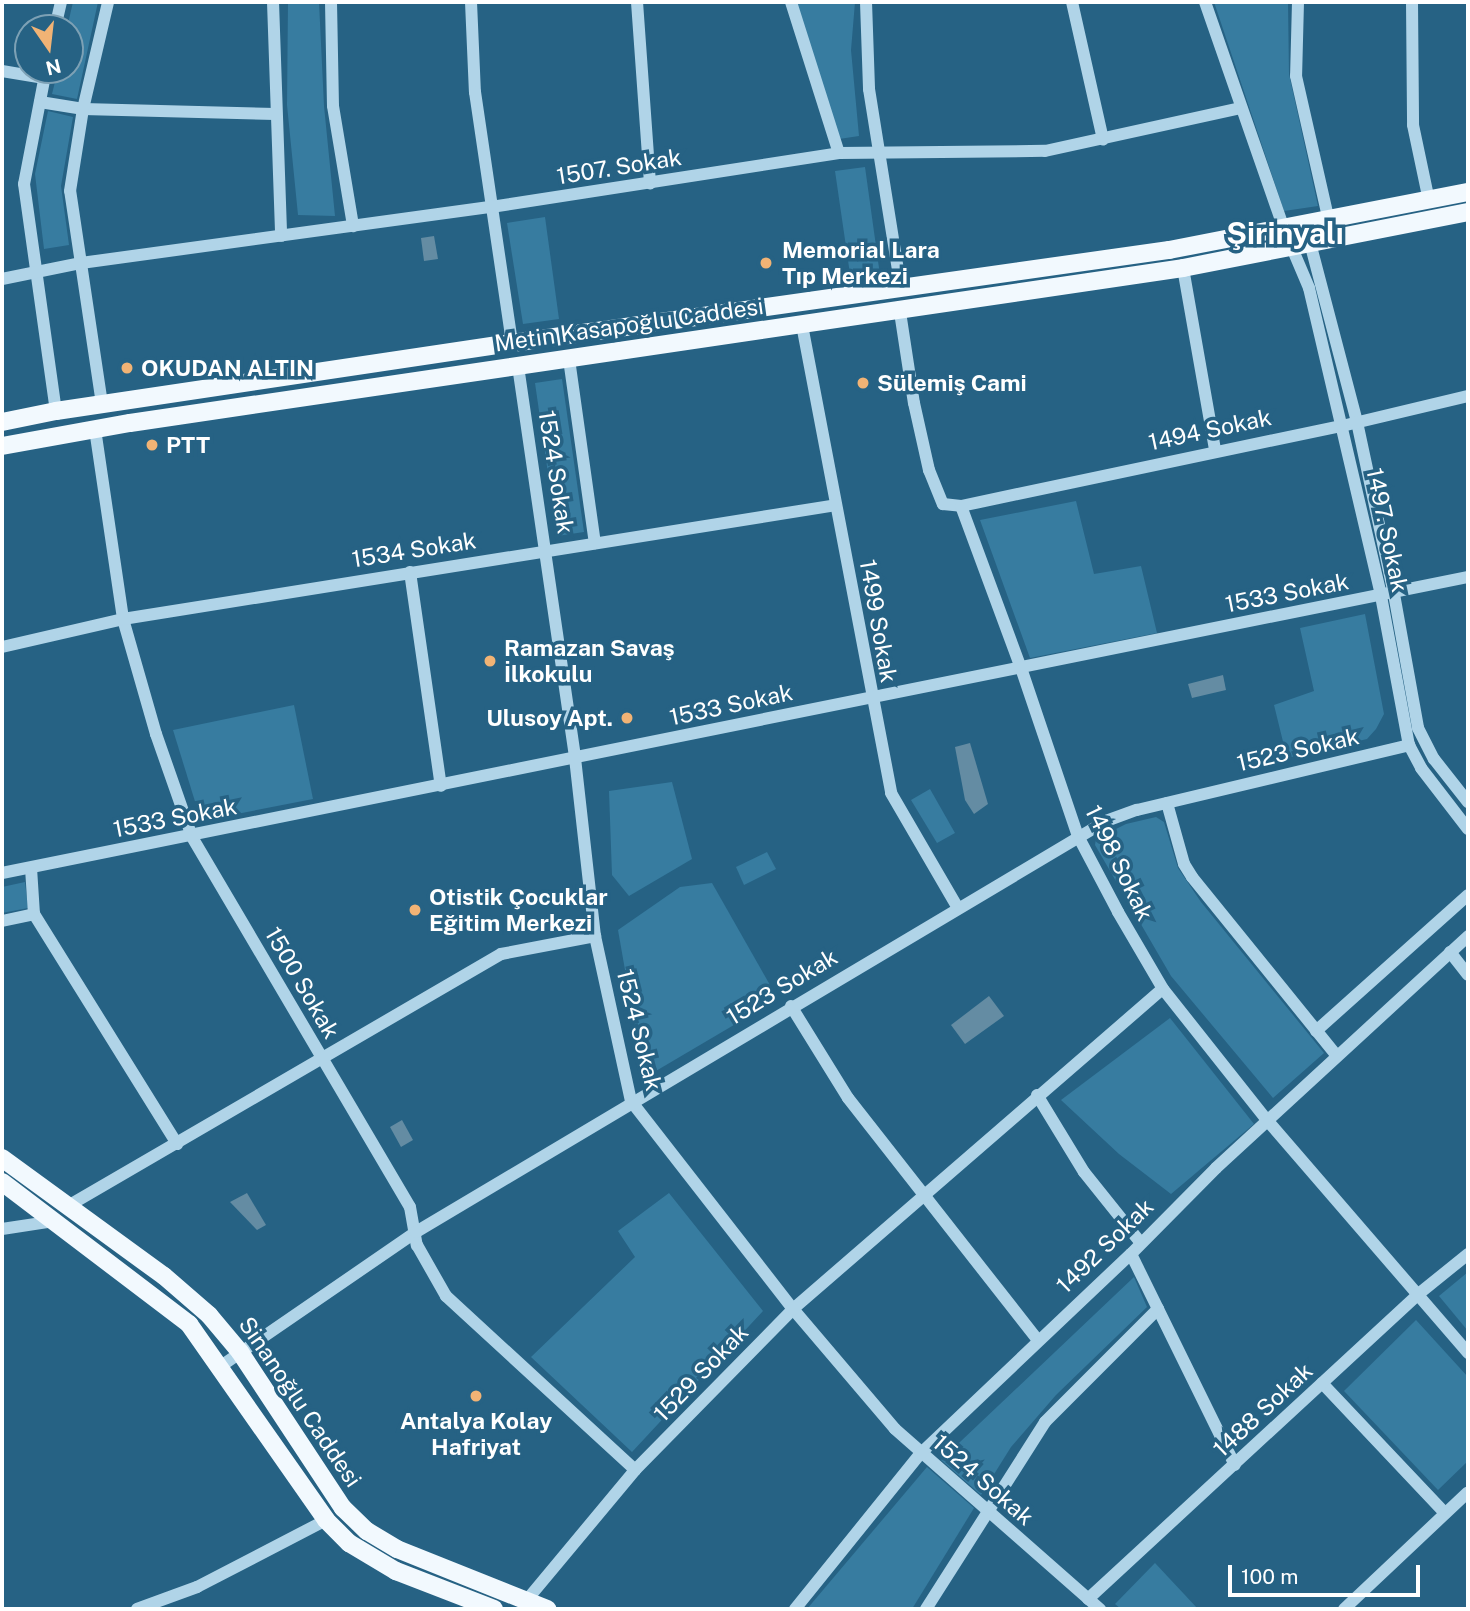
<!DOCTYPE html>
<meta charset="utf-8">
<style>
body{margin:0}
#map{position:relative;width:1470px;height:1611px;overflow:hidden;background:#266284;font-family:"Public Sans",sans-serif}
div>[style]{position:absolute}
.green>*{inset:0;background:#377ca0}
.water>*{inset:0;background:#648ca3}
.minor>*{height:12px;margin:-6px;padding:0 6px;transform-origin:6px;border-radius:6px;background:#b0d4e8}
.major>*{height:18px;margin:-9px;padding:0 9px;transform-origin:9px;border-radius:9px;background:#f2f9fe}
.dots>*{width:19px;height:19px;translate:-50% -50%;box-sizing:border-box;border:4px solid #266284;border-radius:50%}
span{translate:-50% -50%;white-space:nowrap;text-align:center;line-height:1.15;-webkit-text-stroke:7px #266284;paint-order:stroke}
.street-label{font-size:23px;color:#fff}
.poi-label{font-size:23px;color:#fff;font-weight:700}
.left{translate:0 -50%;text-align:left}
.right{translate:-100% -50%;text-align:right}
.district-label{font-size:30px;color:#fff;font-weight:700}
.frame{position:absolute;inset:0;border:4px solid #fff;pointer-events:none}
.north{position:absolute;left:14px;top:14px;width:70px;height:70px;box-sizing:border-box;background:#266284;border:2px solid #7da1b5;border-radius:50%;rotate:166deg;font-size:19px;font-weight:700;line-height:28px;text-align:center;color:#fff}
.north::after{content:'';display:block;margin:auto;width:24px;height:32px;background:#f1b375;clip-path:polygon(50% 0,100% 100%,50% 72%,0 100%)}
.scale{position:absolute;left:1228px;top:1565px;width:192px;height:32px;box-sizing:border-box;border:4px solid #fff;border-top:0;padding-left:9px;font-size:21px;line-height:24px;white-space:nowrap;color:#fff;-webkit-text-stroke:5px #266284;paint-order:stroke}
</style>
<div id="map">
<div class="green">
<i style="clip-path:polygon(73px 2px,98px 2px,77px 99px,52px 94px,58px 70px,70px 70px,70px 28px,67px 28px)"></i>
<i style="clip-path:polygon(288px 2px,319px 2px,324px 106px,335px 216px,298px 215px,287px 105px)"></i>
<i style="clip-path:polygon(795px 2px,855px 2px,851px 50px,859px 136px,839px 139px)"></i>
<i style="clip-path:polygon(1214px 2px,1288px 2px,1289px 74px,1318px 206px,1284px 211px)"></i>
<i style="clip-path:polygon(48px 111px,73px 117px,61px 186px,69px 245px,44px 249px,35px 174px)"></i>
<i style="clip-path:polygon(865px 167px,880px 275px,851px 281px,835px 171px)"></i>
<i style="clip-path:polygon(545px 217px,559px 319px,523px 324px,507px 223px)"></i>
<i style="clip-path:polygon(562px 379px,584px 532px,557px 536px,535px 383px)"></i>
<i style="clip-path:polygon(1076px 501px,1094px 574px,1141px 566px,1157px 633px,1030px 658px,980px 520px)"></i>
<i style="clip-path:polygon(1365px 614px,1384px 714px,1376px 729px,1367px 739px,1287px 758px,1274px 705px,1314px 691px,1300px 628px)"></i>
<i style="clip-path:polygon(294px 705px,313px 799px,201px 821px,173px 730px)"></i>
<i style="clip-path:polygon(672px 782px,692px 859px,629px 896px,612px 875px,609px 791px)"></i>
<i style="clip-path:polygon(930px 789px,955px 833px,937px 843px,911px 800px)"></i>
<i style="clip-path:polygon(1156px 817px,1164px 822px,1178px 868px,1201px 902px,1324px 1053px,1273px 1098px,1171px 976px,1095px 845px,1096px 839px,1126px 824px)"></i>
<i style="clip-path:polygon(767px 852px,776px 869px,744px 885px,736px 867px)"></i>
<i style="clip-path:polygon(25px 882px,28px 908px,2px 913px,2px 887px)"></i>
<i style="clip-path:polygon(712px 883px,778px 999px,644px 1078px,618px 930px,680px 887px)"></i>
<i style="clip-path:polygon(1170px 1018px,1254px 1124px,1171px 1194px,1119px 1154px,1061px 1100px)"></i>
<i style="clip-path:polygon(669px 1193px,763px 1311px,632px 1452px,531px 1357px,635px 1257px,618px 1231px)"></i>
<i style="clip-path:polygon(1468px 1272px,1468px 1331px,1439px 1296px)"></i>
<i style="clip-path:polygon(1134px 1277px,1147px 1307px,1056px 1395px,1011px 1447px,981px 1495px,941px 1460px)"></i>
<i style="clip-path:polygon(1416px 1320px,1468px 1377px,1468px 1461px,1438px 1490px,1344px 1391px)"></i>
<i style="clip-path:polygon(927px 1467px,974px 1508px,912px 1609px,807px 1609px)"></i>
<i style="clip-path:polygon(1155px 1563px,1198px 1609px,1121px 1609px,1115px 1604px)"></i>
</div>
<div class="water">
<i style="clip-path:polygon(434px 236px,438px 259px,424px 261px,421px 238px)"></i>
<i style="clip-path:polygon(1223px 675px,1226px 690px,1192px 698px,1188px 684px)"></i>
<i style="clip-path:polygon(970px 743px,988px 804px,974px 814px,965px 800px,955px 747px)"></i>
<i style="clip-path:polygon(989px 996px,1004px 1016px,965px 1044px,951px 1025px)"></i>
<i style="clip-path:polygon(402px 1120px,413px 1140px,401px 1147px,390px 1127px)"></i>
<i style="clip-path:polygon(247px 1193px,266px 1225px,257px 1230px,230px 1202px)"></i>
</div>
<div class="minor">
<i style="left:273px;top:2px;width:234px;rotate:88deg"></i>
<i style="left:331px;top:2px;width:104px;rotate:88.9deg"></i>
<i style="left:333px;top:106px;width:122px;rotate:80.5deg"></i>
<i style="left:471px;top:2px;width:90px;rotate:87.5deg"></i>
<i style="left:475px;top:92px;width:254px;rotate:81.6deg"></i>
<i style="left:637px;top:2px;width:182px;rotate:85.9deg"></i>
<i style="left:791px;top:2px;width:158px;rotate:72.4deg"></i>
<i style="left:866px;top:2px;width:87px;rotate:88deg"></i>
<i style="left:869px;top:89px;width:203px;rotate:80.9deg"></i>
<i style="left:1072px;top:2px;width:141px;rotate:77.3deg"></i>
<i style="left:1205px;top:2px;width:240px;rotate:70.8deg"></i>
<i style="left:1284px;top:229px;width:64px;rotate:67deg"></i>
<i style="left:1309px;top:288px;width:316px;rotate:76.8deg"></i>
<i style="left:1381px;top:596px;width:152px;rotate:79.4deg"></i>
<i style="left:1409px;top:745px;width:26px;rotate:62deg"></i>
<i style="left:1421px;top:768px;width:77px;rotate:52.4deg"></i>
<i style="left:1298px;top:2px;width:74px;rotate:91.5deg"></i>
<i style="left:1296px;top:76px;width:149px;rotate:77.2deg"></i>
<i style="left:1412px;top:2px;width:123px;rotate:89.5deg"></i>
<i style="left:1413px;top:125px;width:78px;rotate:78.1deg"></i>
<i style="left:55px;top:28px;width:27px;rotate:-77deg"></i>
<i style="left:46px;top:70px;width:116px;rotate:100.9deg"></i>
<i style="left:24px;top:184px;width:229px;rotate:82deg"></i>
<i style="left:2px;top:71px;width:43px;rotate:9.5deg"></i>
<i style="left:40px;top:102px;width:44px;rotate:9.2deg"></i>
<i style="left:83px;top:109px;width:192px;rotate:1.5deg"></i>
<i style="left:1308px;top:235px;width:193px;rotate:75.3deg"></i>
<i style="left:1357px;top:422px;width:176px;rotate:77.9deg"></i>
<i style="left:1394px;top:594px;width:136px;rotate:79.8deg"></i>
<i style="left:1418px;top:728px;width:35px;rotate:63deg"></i>
<i style="left:1434px;top:759px;width:55px;rotate:51.7deg"></i>
<i style="left:1183px;top:268px;width:185px;rotate:80deg"></i>
<i style="left:2px;top:279px;width:81px;rotate:-11.4deg"></i>
<i style="left:81px;top:263px;width:414px;rotate:-7.8deg"></i>
<i style="left:491px;top:207px;width:352px;rotate:-8.8deg"></i>
<i style="left:839px;top:153px;width:206px;rotate:-0.6deg"></i>
<i style="left:1045px;top:151px;width:201px;rotate:-12.4deg"></i>
<i style="left:900px;top:312px;width:92px;rotate:81.3deg"></i>
<i style="left:914px;top:403px;width:69px;rotate:77.4deg"></i>
<i style="left:929px;top:470px;width:37px;rotate:68deg"></i>
<i style="left:943px;top:504px;width:18px;rotate:6deg"></i>
<i style="left:961px;top:506px;width:173px;rotate:69.7deg"></i>
<i style="left:1021px;top:668px;width:177px;rotate:71.3deg"></i>
<i style="left:1078px;top:836px;width:86px;rotate:62.2deg"></i>
<i style="left:1118px;top:912px;width:89px;rotate:59.7deg"></i>
<i style="left:1163px;top:989px;width:167px;rotate:51.6deg"></i>
<i style="left:1267px;top:1120px;width:308px;rotate:49.2deg"></i>
<i style="left:802px;top:325px;width:476px;rotate:79.2deg"></i>
<i style="left:891px;top:793px;width:133px;rotate:59.8deg"></i>
<i style="left:569px;top:359px;width:186px;rotate:82deg"></i>
<i style="left:518px;top:366px;width:396px;rotate:81.7deg"></i>
<i style="left:575px;top:758px;width:179px;rotate:83.6deg"></i>
<i style="left:595px;top:936px;width:169px;rotate:77.7deg"></i>
<i style="left:631px;top:1101px;width:264px;rotate:52.1deg"></i>
<i style="left:793px;top:1309px;width:157px;rotate:49.6deg"></i>
<i style="left:895px;top:1429px;width:273px;rotate:41.3deg"></i>
<i style="left:102px;top:404px;width:215px;rotate:-98.5deg"></i>
<i style="left:70px;top:191px;width:83px;rotate:-81deg"></i>
<i style="left:83px;top:109px;width:110px;rotate:-76.8deg"></i>
<i style="left:95px;top:429px;width:192px;rotate:81.6deg"></i>
<i style="left:123px;top:619px;width:120px;rotate:74deg"></i>
<i style="left:156px;top:734px;width:109px;rotate:70.7deg"></i>
<i style="left:192px;top:837px;width:429px;rotate:59.5deg"></i>
<i style="left:410px;top:1207px;width:39px;rotate:80deg"></i>
<i style="left:417px;top:1245px;width:59px;rotate:60.4deg"></i>
<i style="left:446px;top:1296px;width:257px;rotate:42.6deg"></i>
<i style="left:961px;top:506px;width:389px;rotate:-11.9deg"></i>
<i style="left:1342px;top:426px;width:130px;rotate:-13.4deg"></i>
<i style="left:410px;top:572px;width:216px;rotate:81.8deg"></i>
<i style="left:2px;top:647px;width:124px;rotate:-13deg"></i>
<i style="left:123px;top:619px;width:722px;rotate:-9.08deg"></i>
<i style="left:1167px;top:803px;width:63px;rotate:74.4deg"></i>
<i style="left:1184px;top:864px;width:15px;rotate:58deg"></i>
<i style="left:1192px;top:877px;width:229px;rotate:51deg"></i>
<i style="left:31px;top:868px;width:46px;rotate:86.3deg"></i>
<i style="left:34px;top:914px;width:271px;rotate:58.1deg"></i>
<i style="left:2px;top:873px;width:1496px;rotate:-11.42deg"></i>
<i style="left:2px;top:921px;width:33px;rotate:-12deg"></i>
<i style="left:1450px;top:952px;width:29px;rotate:52deg"></i>
<i style="left:791px;top:1006px;width:108px;rotate:58.2deg"></i>
<i style="left:848px;top:1098px;width:308px;rotate:51.9deg"></i>
<i style="left:1316px;top:1031px;width:204px;rotate:-41.8deg"></i>
<i style="left:1037px;top:1095px;width:90px;rotate:58.6deg"></i>
<i style="left:1084px;top:1172px;width:90px;rotate:51.3deg"></i>
<i style="left:68px;top:1206px;width:501px;rotate:-30.2deg"></i>
<i style="left:501px;top:954px;width:96px;rotate:-10.8deg"></i>
<i style="left:2px;top:1229px;width:54px;rotate:-8.6deg"></i>
<i style="left:1131px;top:1254px;width:235px;rotate:63.8deg"></i>
<i style="left:221px;top:1366px;width:237px;rotate:-34.5deg"></i>
<i style="left:416px;top:1232px;width:803px;rotate:-30.78deg"></i>
<i style="left:1106px;top:821px;width:33px;rotate:-20deg"></i>
<i style="left:1137px;top:810px;width:280px;rotate:-13.4deg"></i>
<i style="left:1322px;top:1383px;width:179px;rotate:46.6deg"></i>
<i style="left:1088px;top:1599px;width:447px;rotate:-42.7deg"></i>
<i style="left:1416px;top:1296px;width:67px;rotate:-38.9deg"></i>
<i style="left:526px;top:1601px;width:170px;rotate:-50.2deg"></i>
<i style="left:635px;top:1470px;width:226px;rotate:-45.5deg"></i>
<i style="left:793px;top:1309px;width:489px;rotate:-40.9deg"></i>
<i style="left:137px;top:1609px;width:64px;rotate:-20.1deg"></i>
<i style="left:197px;top:1587px;width:145px;rotate:-27.4deg"></i>
<i style="left:795px;top:1609px;width:201px;rotate:-51.1deg"></i>
<i style="left:921px;top:1453px;width:289px;rotate:-43.5deg"></i>
<i style="left:1131px;top:1254px;width:121px;rotate:-45.3deg"></i>
<i style="left:1216px;top:1168px;width:343px;rotate:-42.6deg"></i>
<i style="left:926px;top:1609px;width:222px;rotate:-57.5deg"></i>
<i style="left:1045px;top:1422px;width:160px;rotate:-45deg"></i>
<i style="left:1344px;top:1609px;width:170px;rotate:-43.3deg"></i>
</div>
<div class="major">
<i style="left:2px;top:422px;width:55px;rotate:-11.5deg"></i>
<i style="left:56px;top:411px;width:461px;rotate:-8.5deg"></i>
<i style="left:512px;top:343px;width:664px;rotate:-8.06deg"></i>
<i style="left:1169px;top:250px;width:305px;rotate:-11deg"></i>
<i style="left:2px;top:446px;width:130px;rotate:-10.2deg"></i>
<i style="left:130px;top:423px;width:1064px;rotate:-8.37deg"></i>
<i style="left:1183px;top:268px;width:290px;rotate:-11.1deg"></i>
<i style="left:2px;top:1158px;width:200px;rotate:36.1deg"></i>
<i style="left:164px;top:1276px;width:60px;rotate:40.9deg"></i>
<i style="left:209px;top:1315px;width:48px;rotate:50deg"></i>
<i style="left:240px;top:1352px;width:187px;rotate:56.6deg"></i>
<i style="left:343px;top:1508px;width:33px;rotate:44deg"></i>
<i style="left:367px;top:1531px;width:35px;rotate:31deg"></i>
<i style="left:397px;top:1549px;width:162px;rotate:21.8deg"></i>
<i style="left:2px;top:1182px;width:235px;rotate:37.2deg"></i>
<i style="left:189px;top:1324px;width:239px;rotate:55deg"></i>
<i style="left:326px;top:1520px;width:33px;rotate:45deg"></i>
<i style="left:349px;top:1543px;width:55px;rotate:30.8deg"></i>
<i style="left:396px;top:1571px;width:105px;rotate:21.2deg"></i>
</div>
<div class="dots">
<i style="left:766px;top:263px;background:#f1b375"></i>
<i style="left:127px;top:368px;background:#f1b375"></i>
<i style="left:863px;top:383px;background:#f1b375"></i>
<i style="left:152px;top:445px;background:#f1b375"></i>
<i style="left:490px;top:661px;background:#f1b375"></i>
<i style="left:627px;top:718px;background:#f1b375"></i>
<i style="left:415px;top:910px;background:#f1b375"></i>
<i style="left:476px;top:1396px;background:#f1b375"></i>
</div>
<div class="street-label">
<span style="left:619px;top:167px;rotate:-9deg">1507. Sokak</span>
<span style="left:629px;top:325px;rotate:-8deg">Metin Kasapoğlu Caddesi</span>
<span style="left:1210px;top:430px;rotate:-12deg">1494 Sokak</span>
<span style="left:556px;top:472px;rotate:81deg">1524 Sokak</span>
<span style="left:1387px;top:530px;rotate:78deg">1497. Sokak</span>
<span style="left:414px;top:550px;rotate:-9deg">1534 Sokak</span>
<span style="left:1287px;top:593px;rotate:-11deg">1533 Sokak</span>
<span style="left:878px;top:621px;rotate:80deg">1499 Sokak</span>
<span style="left:731px;top:705px;rotate:-12deg">1533 Sokak</span>
<span style="left:1298px;top:750px;rotate:-13deg">1523 Sokak</span>
<span style="left:175px;top:818px;rotate:-11deg">1533 Sokak</span>
<span style="left:1119px;top:863px;rotate:64deg">1498 Sokak</span>
<span style="left:302px;top:983px;rotate:60deg">1500 Sokak</span>
<span style="left:782px;top:987px;rotate:-31deg">1523 Sokak</span>
<span style="left:639px;top:1030px;rotate:76deg">1524 Sokak</span>
<span style="left:1105px;top:1246px;rotate:-44deg">1492 Sokak</span>
<span style="left:701px;top:1373px;rotate:-46deg">1529 Sokak</span>
<span style="left:300px;top:1402px;rotate:56deg">Si̇nanoğlu Caddesi</span>
<span style="left:1263px;top:1410px;rotate:-43deg">1488 Sokak</span>
<span style="left:983px;top:1480px;rotate:41deg">1524 Sokak</span>
</div>
<div class="poi-label">
<span class="left" style="left:782px;top:263px">Memorial Lara<br>Tıp Merkezi</span>
<span class="left" style="left:141px;top:368px">OKUDAN ALTIN</span>
<span class="left" style="left:877px;top:383px">Sülemiş Cami</span>
<span class="left" style="left:166px;top:445px">PTT</span>
<span class="left" style="left:504px;top:661px">Ramazan Savaş<br>İlkokulu</span>
<span class="right" style="left:613px;top:718px">Ulusoy Apt.</span>
<span class="left" style="left:429px;top:910px">Otistik Çocuklar<br>Eğitim Merkezi</span>
<span style="left:476px;top:1434px">Antalya Kolay<br>Hafriyat</span>
</div>
<div class="district-label">
<span style="left:1285px;top:233px">Şirinyalı</span>
</div>
<div class="frame"></div>
<div class="north">N</div>
<div class="scale">100 m</div>
</div>
